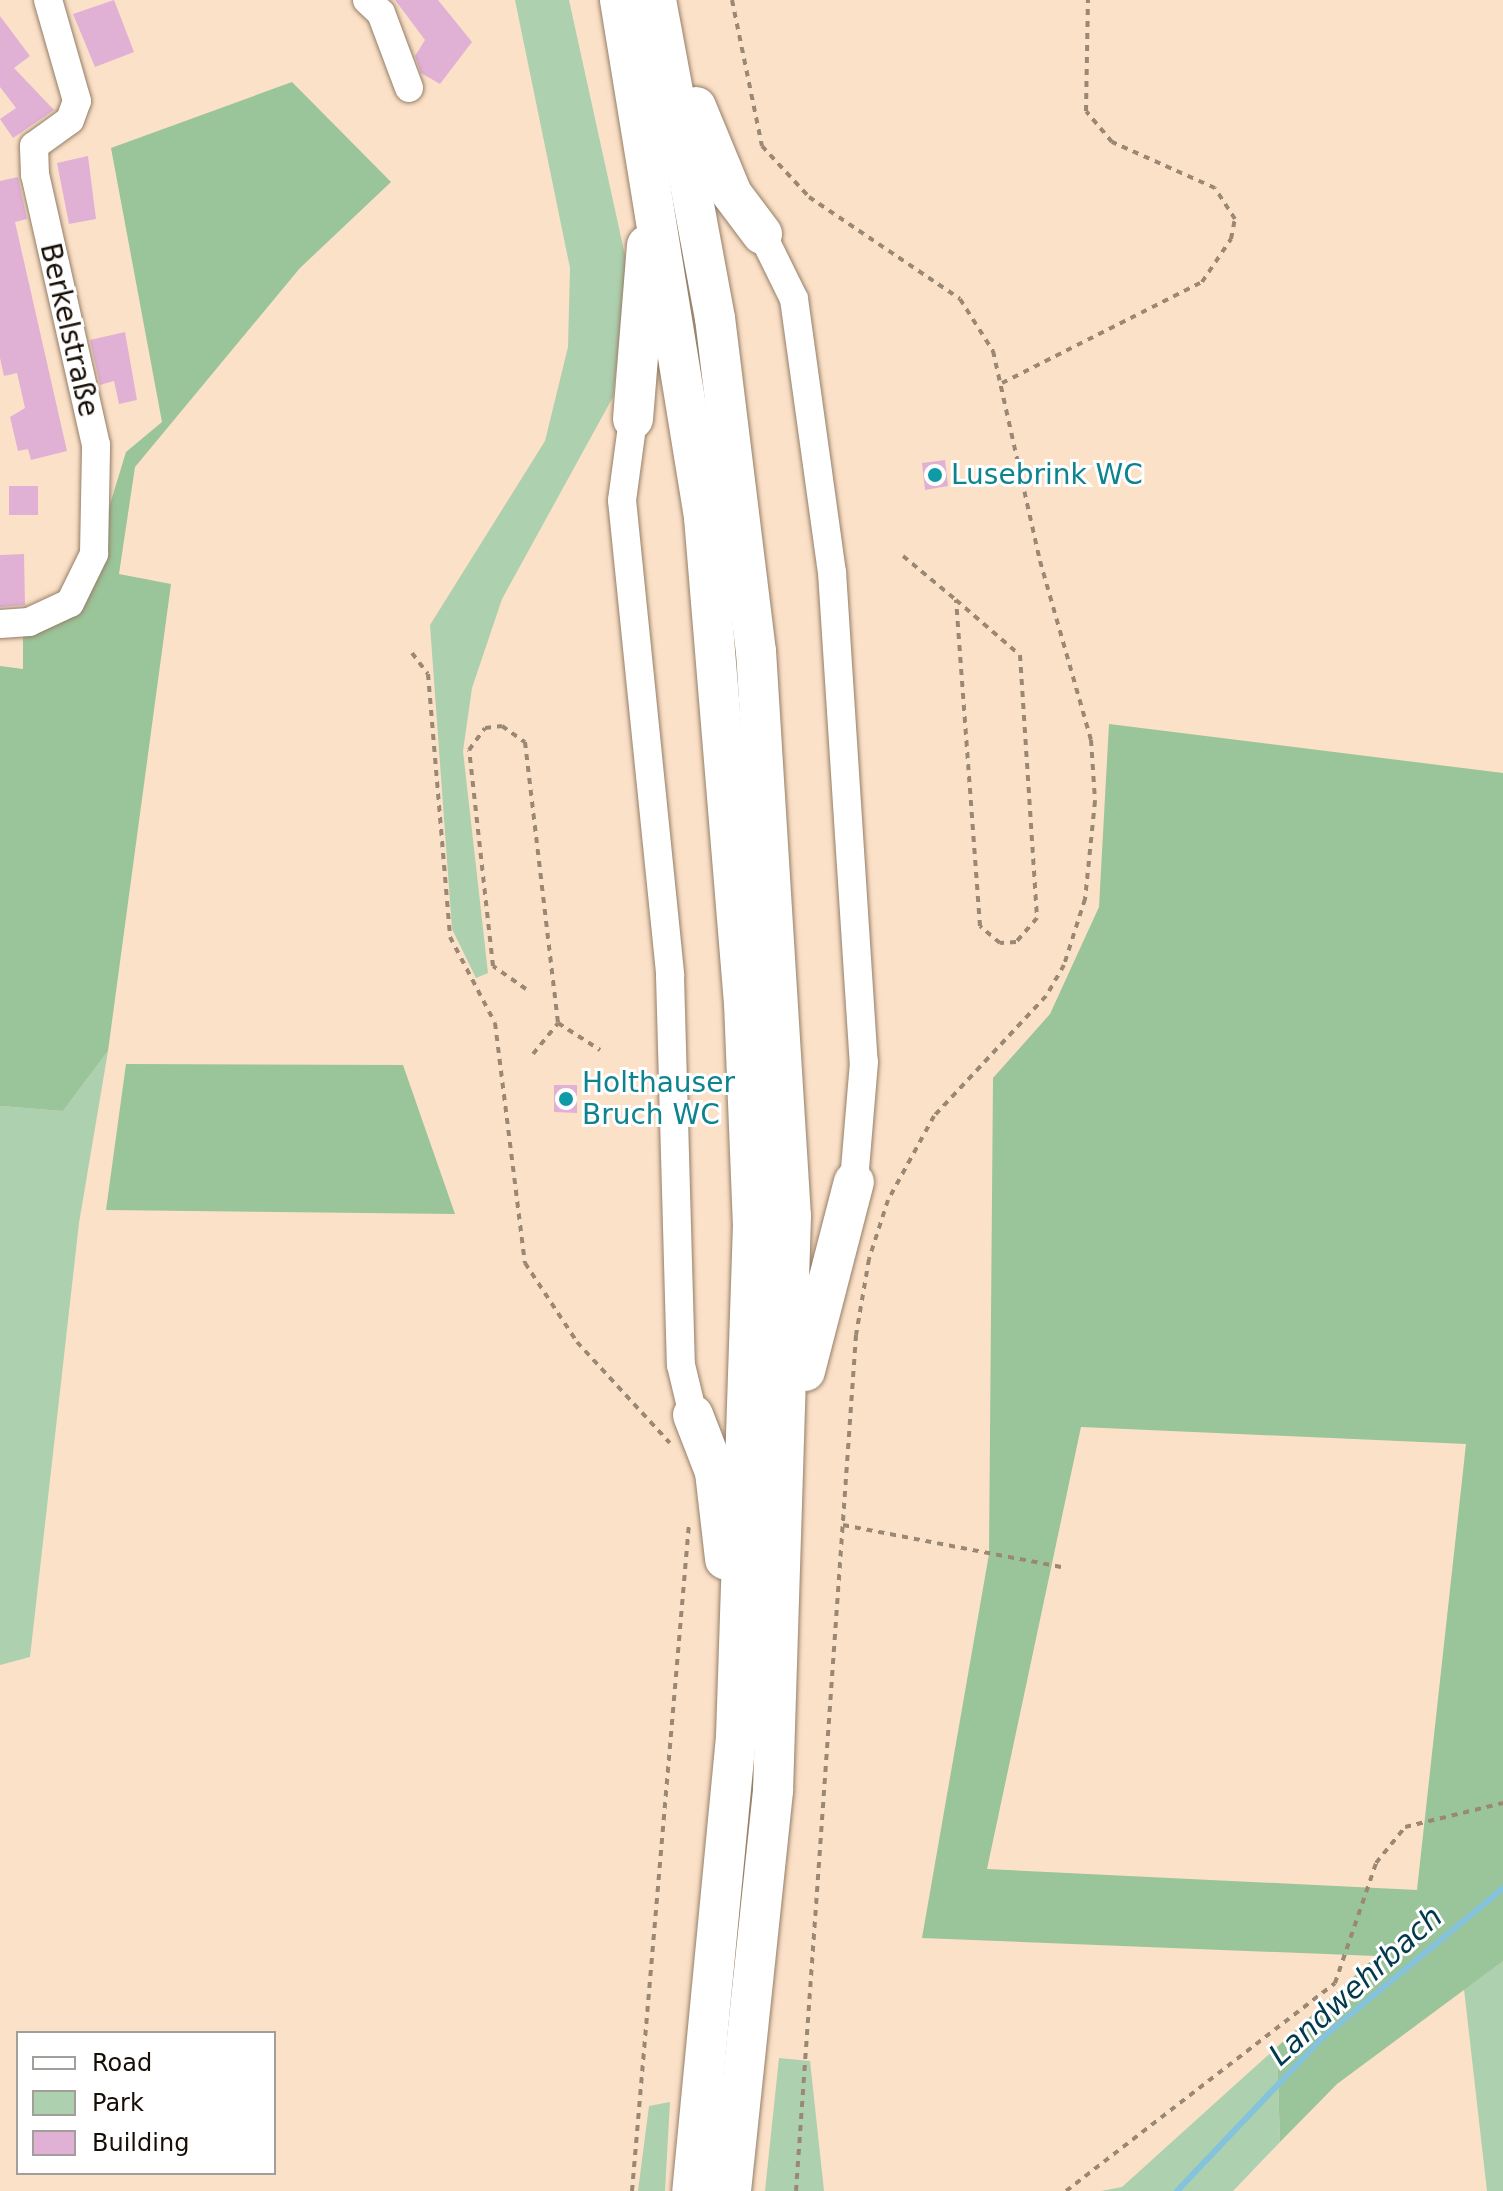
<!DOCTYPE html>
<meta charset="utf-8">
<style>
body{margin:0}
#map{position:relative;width:1503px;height:2191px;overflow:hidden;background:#fbe1c8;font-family:"DejaVu Sans",sans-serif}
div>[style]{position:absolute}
.green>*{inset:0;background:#add0ae}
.forest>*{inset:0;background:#9ac49a}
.stream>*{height:6px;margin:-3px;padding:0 3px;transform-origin:3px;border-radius:3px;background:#84c3db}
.building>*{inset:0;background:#e1b1d5}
.path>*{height:4px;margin-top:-2px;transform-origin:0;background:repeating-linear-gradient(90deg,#9a8875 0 6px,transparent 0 12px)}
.roads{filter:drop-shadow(0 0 2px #957e67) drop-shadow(0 0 2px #957e67)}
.minor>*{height:28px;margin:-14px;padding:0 14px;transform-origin:14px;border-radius:14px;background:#fff}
.highway>*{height:40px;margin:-20px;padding:0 20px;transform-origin:20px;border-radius:20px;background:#fff}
.dots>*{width:22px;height:22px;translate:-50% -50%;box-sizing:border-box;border:4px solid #fff;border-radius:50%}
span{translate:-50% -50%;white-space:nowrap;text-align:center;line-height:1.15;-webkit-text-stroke:6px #fff;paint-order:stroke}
.street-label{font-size:28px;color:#170f06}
.culture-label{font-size:28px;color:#0d838f}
.left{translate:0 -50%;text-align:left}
.water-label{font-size:30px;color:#003a4c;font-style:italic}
.legend{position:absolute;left:16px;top:2031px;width:260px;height:144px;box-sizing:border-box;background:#fff;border:2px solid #a29f9b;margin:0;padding:10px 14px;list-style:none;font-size:24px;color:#170f06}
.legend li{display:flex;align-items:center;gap:16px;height:40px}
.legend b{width:40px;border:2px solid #a29f9b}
</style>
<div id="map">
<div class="green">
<i style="clip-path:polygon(515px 0,569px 0,628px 269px,613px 397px,502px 599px,472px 688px,463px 751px,488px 973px,476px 978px,452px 929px,430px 625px,545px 441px,568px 347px,570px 268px)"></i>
<i style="clip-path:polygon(108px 1051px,79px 1223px,30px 1657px,0 1665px,0 1106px,63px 1111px)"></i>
<i style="clip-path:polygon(1503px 1961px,1503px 2191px,1487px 2191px,1464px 1989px)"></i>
<i style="clip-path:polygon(1277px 2047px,1280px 2142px,1233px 2191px,1101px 2191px,1122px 2187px)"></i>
<i style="clip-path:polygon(779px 2058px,810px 2061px,824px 2191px,765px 2191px)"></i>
<i style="clip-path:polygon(670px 2102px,665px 2191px,638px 2191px,649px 2106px)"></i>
</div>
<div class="forest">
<i style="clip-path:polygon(292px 82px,391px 182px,300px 268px,135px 467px,119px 574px,171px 584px,108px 1051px,63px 1111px,0 1106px,0 666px,23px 669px,23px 631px,48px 620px,104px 524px,126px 452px,162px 422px,111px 148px)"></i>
<i style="clip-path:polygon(evenodd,1109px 724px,1503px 773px,1503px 1961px,1337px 2084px,1280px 2142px,1277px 2047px,1376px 1956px,922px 1938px,989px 1554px,993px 1078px,1050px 1014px,1099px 907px,1109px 724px,1081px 1427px,1466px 1444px,1417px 1890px,987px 1869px,1081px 1427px)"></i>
<i style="clip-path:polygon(126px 1064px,403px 1065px,455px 1214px,106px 1210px)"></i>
</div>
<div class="stream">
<i style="left:1177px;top:2191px;width:211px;rotate:-46.5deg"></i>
<i style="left:1322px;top:2038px;width:235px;rotate:-39.6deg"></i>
</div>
<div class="building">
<i style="clip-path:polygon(114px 0,134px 52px,95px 67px,73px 14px)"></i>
<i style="clip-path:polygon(395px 0,438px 0,472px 42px,440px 84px,421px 73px,415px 56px,425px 40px)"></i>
<i style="clip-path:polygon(0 16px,30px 56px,14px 68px,54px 110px,13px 138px,0 119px,16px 108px,0 87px)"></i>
<i style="clip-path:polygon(88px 156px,96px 219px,69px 224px,57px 163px)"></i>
<i style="clip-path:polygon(18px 177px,27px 219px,15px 222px,67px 451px,31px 460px,28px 449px,18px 451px,10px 417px,25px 408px,17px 373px,4px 376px,0 358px,0 181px)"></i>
<i style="clip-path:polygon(125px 332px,137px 400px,119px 404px,114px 381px,100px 385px,90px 340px)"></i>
<i style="clip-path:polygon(945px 460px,948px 486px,925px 490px,922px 463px)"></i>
<i style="clip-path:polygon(9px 486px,38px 486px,38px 515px,9px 515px)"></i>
<i style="clip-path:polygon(24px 554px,25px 605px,0 607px,0 555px)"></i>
<i style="clip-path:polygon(554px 1085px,577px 1085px,577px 1113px,554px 1112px)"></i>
</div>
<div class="path">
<i style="left:732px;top:0;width:149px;rotate:78.4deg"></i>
<i style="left:762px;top:146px;width:69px;rotate:47.3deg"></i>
<i style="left:809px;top:197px;width:182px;rotate:34deg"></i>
<i style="left:960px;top:299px;width:62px;rotate:57.6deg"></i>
<i style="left:993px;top:351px;width:215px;rotate:77.4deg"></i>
<i style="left:1040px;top:561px;width:186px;rotate:74.1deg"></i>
<i style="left:1091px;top:740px;width:61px;rotate:86.2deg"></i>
<i style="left:1095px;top:801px;width:99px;rotate:95.8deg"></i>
<i style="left:1085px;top:899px;width:69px;rotate:107.7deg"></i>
<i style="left:1064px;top:965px;width:36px;rotate:120deg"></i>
<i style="left:1046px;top:996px;width:164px;rotate:133deg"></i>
<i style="left:934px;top:1116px;width:96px;rotate:118.7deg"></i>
<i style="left:888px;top:1200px;width:62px;rotate:107.9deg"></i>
<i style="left:869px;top:1259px;width:77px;rotate:99.7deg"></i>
<i style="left:856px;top:1335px;width:858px;rotate:94.01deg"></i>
<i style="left:1002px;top:383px;width:224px;rotate:-26.8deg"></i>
<i style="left:1202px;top:282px;width:52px;rotate:-56deg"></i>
<i style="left:1231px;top:239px;width:20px;rotate:-79deg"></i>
<i style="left:1235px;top:219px;width:37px;rotate:-123deg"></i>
<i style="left:1215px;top:188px;width:113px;rotate:-155.9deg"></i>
<i style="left:1112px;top:142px;width:40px;rotate:-130deg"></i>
<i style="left:1086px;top:111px;width:111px;rotate:-89deg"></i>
<i style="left:903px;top:556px;width:69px;rotate:39.7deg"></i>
<i style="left:956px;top:600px;width:84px;rotate:40.7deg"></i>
<i style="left:1020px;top:655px;width:264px;rotate:86.3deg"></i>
<i style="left:1037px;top:918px;width:32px;rotate:131deg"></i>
<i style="left:1016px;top:942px;width:16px;rotate:176deg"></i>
<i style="left:1000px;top:943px;width:26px;rotate:-140deg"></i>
<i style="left:980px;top:926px;width:327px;rotate:-94.2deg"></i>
<i style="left:412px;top:653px;width:26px;rotate:53deg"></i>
<i style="left:428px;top:674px;width:264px;rotate:85.2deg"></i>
<i style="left:450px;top:937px;width:97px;rotate:62.4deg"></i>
<i style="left:495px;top:1023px;width:242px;rotate:82.9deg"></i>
<i style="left:525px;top:1263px;width:95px;rotate:56.6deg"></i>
<i style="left:577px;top:1342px;width:137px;rotate:47.4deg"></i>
<i style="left:526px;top:989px;width:40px;rotate:-145.1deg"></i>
<i style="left:493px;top:966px;width:217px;rotate:-96.3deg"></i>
<i style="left:469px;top:750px;width:27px;rotate:-54deg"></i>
<i style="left:485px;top:728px;width:17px;rotate:-7deg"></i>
<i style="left:502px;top:726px;width:28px;rotate:35deg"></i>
<i style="left:525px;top:742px;width:283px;rotate:83.3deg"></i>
<i style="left:558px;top:1023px;width:50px;rotate:32.7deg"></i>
<i style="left:533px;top:1054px;width:40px;rotate:-51deg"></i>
<i style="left:843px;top:1525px;width:222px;rotate:10.9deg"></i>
<i style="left:632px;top:2191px;width:669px;rotate:-85.12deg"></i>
<i style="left:1066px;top:2191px;width:340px;rotate:-37.7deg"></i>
<i style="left:1335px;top:1983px;width:127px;rotate:-71.1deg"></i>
<i style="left:1376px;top:1863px;width:46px;rotate:-51.1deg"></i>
<i style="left:1405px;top:1827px;width:101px;rotate:-13.8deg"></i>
</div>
<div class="roads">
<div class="minor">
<i style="left:367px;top:0;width:19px;rotate:43deg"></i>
<i style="left:381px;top:13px;width:80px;rotate:69.5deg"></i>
<i style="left:762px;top:234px;width:72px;rotate:63.8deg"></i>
<i style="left:794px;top:299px;width:276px;rotate:82.1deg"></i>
<i style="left:832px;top:572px;width:491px;rotate:86.3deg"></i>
<i style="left:864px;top:1062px;width:120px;rotate:94.8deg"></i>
<i style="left:633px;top:419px;width:82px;rotate:97.7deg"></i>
<i style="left:622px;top:500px;width:478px;rotate:84.2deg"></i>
<i style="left:670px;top:976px;width:389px;rotate:88.4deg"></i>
<i style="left:681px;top:1365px;width:51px;rotate:76.5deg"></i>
<i style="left:0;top:624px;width:29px;rotate:-4deg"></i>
<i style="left:29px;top:622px;width:45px;rotate:-24.9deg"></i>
<i style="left:70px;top:603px;width:55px;rotate:-63.9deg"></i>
<i style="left:94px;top:554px;width:109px;rotate:-88.9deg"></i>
<i style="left:96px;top:445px;width:277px;rotate:-102.7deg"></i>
<i style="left:35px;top:175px;width:29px;rotate:-92deg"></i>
<i style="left:34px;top:146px;width:44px;rotate:-35.8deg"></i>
<i style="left:70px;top:120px;width:20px;rotate:-70deg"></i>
<i style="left:77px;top:101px;width:105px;rotate:-106deg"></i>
</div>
<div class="highway">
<i style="left:620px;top:0;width:524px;rotate:80.77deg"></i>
<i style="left:704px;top:517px;width:488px;rotate:85.3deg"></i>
<i style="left:744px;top:1003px;width:221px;rotate:87.7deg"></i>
<i style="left:753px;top:1224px;width:513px;rotate:91.9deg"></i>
<i style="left:736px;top:1737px;width:456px;rotate:95.5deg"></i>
<i style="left:656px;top:0;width:323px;rotate:79.5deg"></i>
<i style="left:715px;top:318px;width:336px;rotate:83deg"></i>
<i style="left:756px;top:651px;width:566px;rotate:86.46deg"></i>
<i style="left:791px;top:1216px;width:575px;rotate:91.79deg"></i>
<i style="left:773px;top:1791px;width:402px;rotate:96deg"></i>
<i style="left:696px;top:107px;width:94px;rotate:67.5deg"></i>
<i style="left:732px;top:194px;width:50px;rotate:53.1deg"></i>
<i style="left:633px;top:419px;width:174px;rotate:-85.4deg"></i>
<i style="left:805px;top:1371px;width:195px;rotate:-75.5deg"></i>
<i style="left:693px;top:1415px;width:61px;rotate:68.9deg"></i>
<i style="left:715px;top:1472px;width:88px;rotate:83.4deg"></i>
</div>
</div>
<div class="dots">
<i style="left:935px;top:475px;background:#0f9aa8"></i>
<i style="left:566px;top:1099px;background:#0f9aa8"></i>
</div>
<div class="street-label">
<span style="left:69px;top:330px;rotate:77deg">Berkelstraße</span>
</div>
<div class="culture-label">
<span class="left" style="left:951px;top:475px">Lusebrink WC</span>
<span class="left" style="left:582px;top:1099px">Holthauser<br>Bruch WC</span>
</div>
<div class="water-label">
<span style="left:1356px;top:1986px;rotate:-42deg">Landwehrbach</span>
</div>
<ul class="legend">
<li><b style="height:10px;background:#fff"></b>Road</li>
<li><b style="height:22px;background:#add0ae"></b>Park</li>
<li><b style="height:22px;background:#e1b1d5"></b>Building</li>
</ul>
</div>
